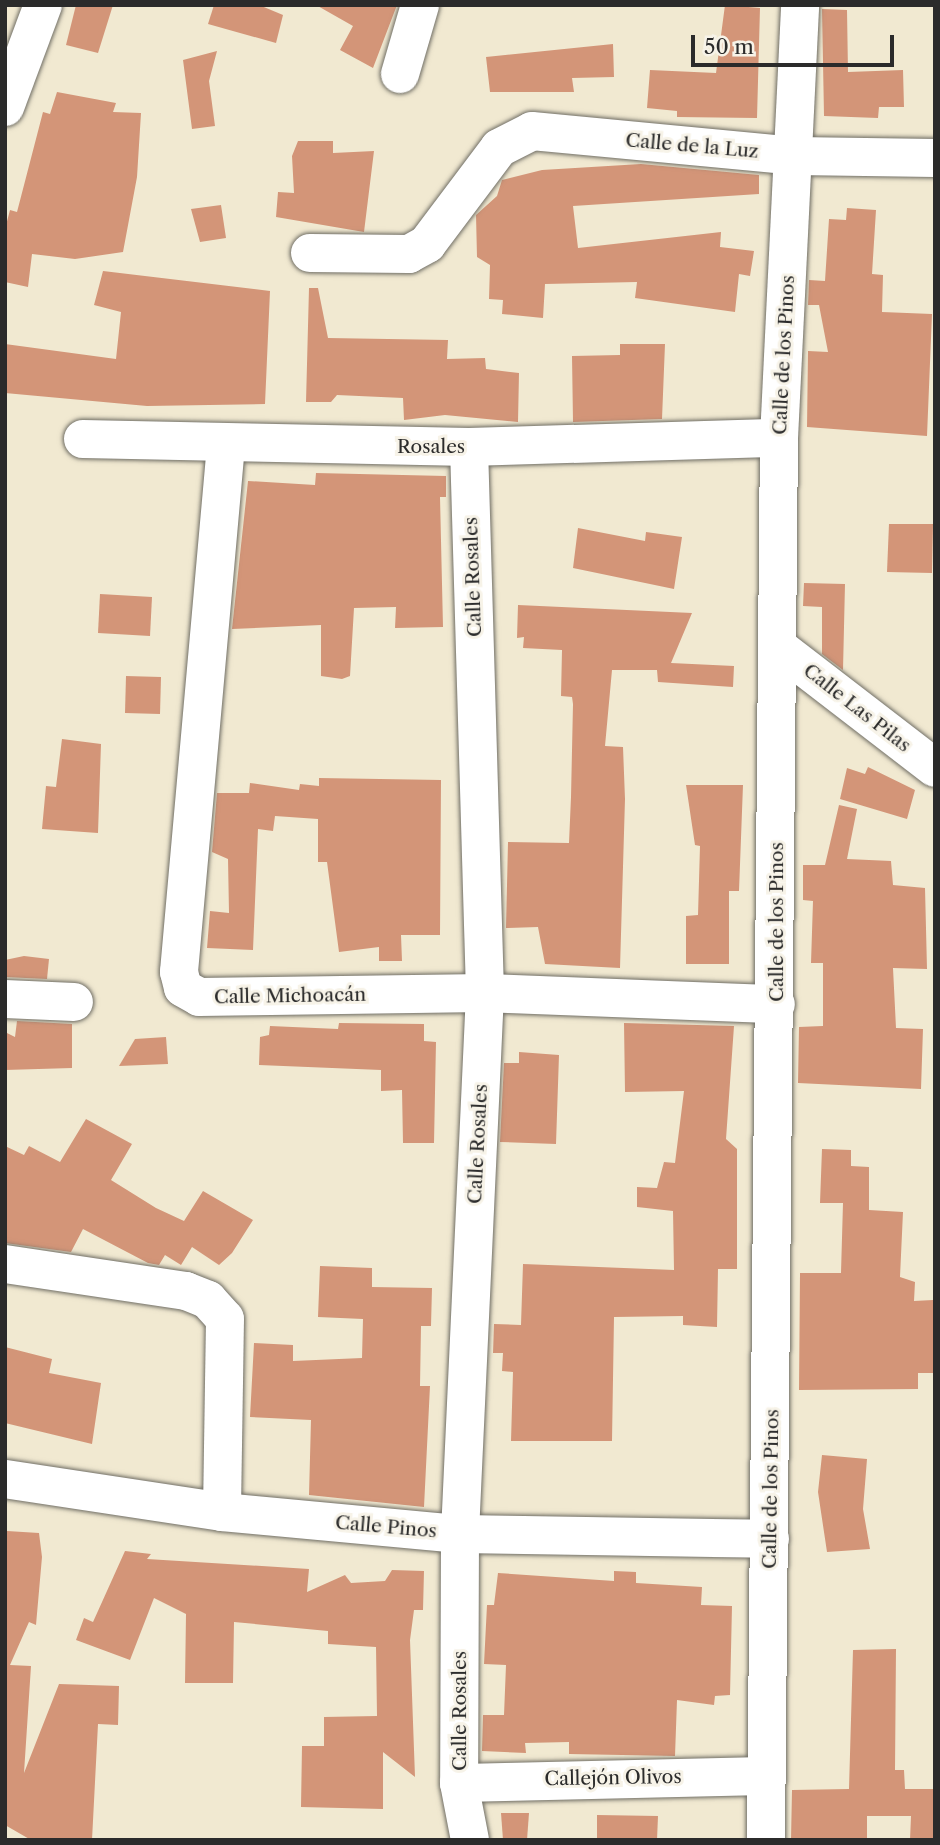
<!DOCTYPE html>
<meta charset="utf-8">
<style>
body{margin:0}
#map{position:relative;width:940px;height:1845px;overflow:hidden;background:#f1e9d1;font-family:"Libre Caslon Text",serif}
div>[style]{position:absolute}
.building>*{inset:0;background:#d39578}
.roads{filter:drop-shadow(0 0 2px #706e65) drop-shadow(0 0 2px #706e65)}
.minor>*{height:38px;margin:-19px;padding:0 19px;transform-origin:19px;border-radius:19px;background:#fff}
span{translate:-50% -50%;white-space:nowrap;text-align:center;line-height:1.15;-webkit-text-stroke:6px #f7f3e8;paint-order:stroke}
.street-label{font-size:19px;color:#2b2b2b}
.frame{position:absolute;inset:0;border:7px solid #2b2b2b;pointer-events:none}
.scale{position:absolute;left:691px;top:35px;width:203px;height:32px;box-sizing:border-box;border:4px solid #2b2b2b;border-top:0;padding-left:9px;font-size:21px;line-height:24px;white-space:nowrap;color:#2b2b2b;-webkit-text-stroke:5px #f7f3e8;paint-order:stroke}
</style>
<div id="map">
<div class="building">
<i style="clip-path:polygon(76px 5px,113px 5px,98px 53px,66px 45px)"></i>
<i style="clip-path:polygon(214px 5px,259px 5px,283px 15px,276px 43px,208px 24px)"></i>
<i style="clip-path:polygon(316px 5px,397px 5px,373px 68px,340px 50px,353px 26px)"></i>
<i style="clip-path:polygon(725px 5px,760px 8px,757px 118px,677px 117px,677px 111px,647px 108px,650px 70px,716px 73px)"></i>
<i style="clip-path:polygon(822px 9px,847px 10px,848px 72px,903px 70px,904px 107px,879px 107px,878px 118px,824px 116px)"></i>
<i style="clip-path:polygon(613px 44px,614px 77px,572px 78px,574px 92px,490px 92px,486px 57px)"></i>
<i style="clip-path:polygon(217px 51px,209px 81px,215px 126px,192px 129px,183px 60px)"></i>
<i style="clip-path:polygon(57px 92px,116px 103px,113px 112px,141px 113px,137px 177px,123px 252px,75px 259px,32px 254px,28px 287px,5px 282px,5px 229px,10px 210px,17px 212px,43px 112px,50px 114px)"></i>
<i style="clip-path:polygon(298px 141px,333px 141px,333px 153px,374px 151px,364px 232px,276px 217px,278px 192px,294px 193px,292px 156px)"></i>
<i style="clip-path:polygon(641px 164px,759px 175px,759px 194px,573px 206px,578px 248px,721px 232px,720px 247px,754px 251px,750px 276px,739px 274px,735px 312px,635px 298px,637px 282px,545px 284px,543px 318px,502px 314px,503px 300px,489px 299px,490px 265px,477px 257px,476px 215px,497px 196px,502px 180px,542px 170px)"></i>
<i style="clip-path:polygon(221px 205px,226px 238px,200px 242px,191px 209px)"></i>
<i style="clip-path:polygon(847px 208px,876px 210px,872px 274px,883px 275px,882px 312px,932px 314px,927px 436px,807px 427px,808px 351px,828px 352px,819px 305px,808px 305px,809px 280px,825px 281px,829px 219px,846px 220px)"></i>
<i style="clip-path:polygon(103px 271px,270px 291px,265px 404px,147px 406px,5px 393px,5px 344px,116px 359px,121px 312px,94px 305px)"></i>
<i style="clip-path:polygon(309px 288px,318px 288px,328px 338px,448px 340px,447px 359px,485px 358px,486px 369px,519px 373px,518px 422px,445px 415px,404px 420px,403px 398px,337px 395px,331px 402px,306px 402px)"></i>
<i style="clip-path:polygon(620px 344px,665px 344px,662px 419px,573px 422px,572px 356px,620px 355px)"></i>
<i style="clip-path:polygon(316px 473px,446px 476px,446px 497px,440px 497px,443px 627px,395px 628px,396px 607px,354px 608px,350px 676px,342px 679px,321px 676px,321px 625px,232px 629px,248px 481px,315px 485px)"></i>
<i style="clip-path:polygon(889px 524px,933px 524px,932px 573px,887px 572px)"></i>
<i style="clip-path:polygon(578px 528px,645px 541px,646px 532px,682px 537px,674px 589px,573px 568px)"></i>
<i style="clip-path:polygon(804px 583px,845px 584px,843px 670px,822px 654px,822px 607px,803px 606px)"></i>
<i style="clip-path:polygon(100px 594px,152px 597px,150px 636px,98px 633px)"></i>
<i style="clip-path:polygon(518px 605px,692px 613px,671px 663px,734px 666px,733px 687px,658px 682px,657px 670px,612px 670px,605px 746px,623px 747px,625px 799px,620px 968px,545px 964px,538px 927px,506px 928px,508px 842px,569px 843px,571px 797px,573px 704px,572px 697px,561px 696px,562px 650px,523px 648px,524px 637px,517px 638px)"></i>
<i style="clip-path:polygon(126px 676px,161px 677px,160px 714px,125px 713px)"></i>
<i style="clip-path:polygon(62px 739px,101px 744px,98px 833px,42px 829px,46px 786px,56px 787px)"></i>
<i style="clip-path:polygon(868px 767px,915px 790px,907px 819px,840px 799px,847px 768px,865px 774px)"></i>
<i style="clip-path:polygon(319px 778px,441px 780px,440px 935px,401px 935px,402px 961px,379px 961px,379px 947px,339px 952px,327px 862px,318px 862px,318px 819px,275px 816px,273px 831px,258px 829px,253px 950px,207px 948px,210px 911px,229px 913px,228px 859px,212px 852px,217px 793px,249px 793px,250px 783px,299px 790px,300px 784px,319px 786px)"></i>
<i style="clip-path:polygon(686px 785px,743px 785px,739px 891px,729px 891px,729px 964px,686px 964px,686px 916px,698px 915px,700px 846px,695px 845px)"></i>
<i style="clip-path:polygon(839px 805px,857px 809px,847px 859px,891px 861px,893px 885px,925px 888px,927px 969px,893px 968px,896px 1028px,923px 1029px,921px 1089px,798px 1083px,799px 1027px,823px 1026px,823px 963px,811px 963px,813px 901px,803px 900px,803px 865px,825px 865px)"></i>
<i style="clip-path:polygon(24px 956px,49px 959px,47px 979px,5px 977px,5px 960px)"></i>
<i style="clip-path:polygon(17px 1021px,72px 1024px,72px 1068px,5px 1070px,5px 1032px,15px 1037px)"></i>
<i style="clip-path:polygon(339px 1023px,424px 1024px,424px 1041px,436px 1042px,434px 1143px,403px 1143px,402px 1090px,381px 1091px,381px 1070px,259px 1065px,260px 1037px,269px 1035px,270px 1026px,338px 1029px)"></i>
<i style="clip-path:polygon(624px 1023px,734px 1026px,726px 1139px,737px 1149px,737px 1269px,718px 1269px,717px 1327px,683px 1325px,683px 1316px,614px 1317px,612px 1441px,511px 1441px,513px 1372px,502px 1371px,503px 1353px,493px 1353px,494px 1324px,521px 1325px,523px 1264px,674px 1270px,673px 1211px,637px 1207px,637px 1187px,657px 1188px,664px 1162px,675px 1163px,684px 1091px,625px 1092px)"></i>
<i style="clip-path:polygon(166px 1037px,168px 1064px,119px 1066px,135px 1039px)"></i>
<i style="clip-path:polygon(519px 1052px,559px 1055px,556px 1144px,500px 1142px,504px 1063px,519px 1063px)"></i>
<i style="clip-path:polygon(86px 1119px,132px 1144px,111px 1180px,156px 1208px,184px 1221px,203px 1191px,253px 1220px,232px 1253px,219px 1265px,192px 1247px,181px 1265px,165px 1255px,159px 1265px,148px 1263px,83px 1229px,71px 1252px,5px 1243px,5px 1146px,24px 1155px,29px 1146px,60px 1162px)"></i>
<i style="clip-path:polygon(822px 1149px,851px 1150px,851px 1166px,869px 1167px,869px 1210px,903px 1212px,900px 1277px,915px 1282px,914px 1301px,933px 1300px,935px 1373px,918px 1373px,918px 1389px,799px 1390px,800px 1273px,841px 1273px,843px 1203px,820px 1203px)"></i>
<i style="clip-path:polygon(320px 1266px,372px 1268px,372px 1287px,432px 1288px,431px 1326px,421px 1326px,420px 1386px,430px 1386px,424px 1507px,309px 1495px,311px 1420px,250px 1417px,254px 1343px,293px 1345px,293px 1361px,362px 1358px,363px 1319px,318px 1317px)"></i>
<i style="clip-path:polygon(5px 1347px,52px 1359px,49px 1373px,101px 1383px,92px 1444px,5px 1423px)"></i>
<i style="clip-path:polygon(822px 1455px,867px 1459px,863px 1509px,870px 1549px,827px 1552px,818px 1492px)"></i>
<i style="clip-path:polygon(7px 1531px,39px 1533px,42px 1557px,36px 1625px,29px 1622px,10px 1665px,31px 1666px,24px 1773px,59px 1684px,119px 1686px,118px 1725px,98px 1724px,92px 1840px,31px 1840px,5px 1825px)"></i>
<i style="clip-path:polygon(125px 1551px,151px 1554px,147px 1559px,309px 1569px,307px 1592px,345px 1575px,351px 1583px,385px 1581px,392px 1570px,424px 1571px,423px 1610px,414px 1610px,410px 1640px,415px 1777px,383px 1752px,383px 1809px,301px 1807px,302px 1746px,324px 1746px,324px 1717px,377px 1716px,376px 1647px,328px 1644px,328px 1631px,234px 1622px,233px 1683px,185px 1683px,186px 1614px,154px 1598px,130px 1660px,76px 1640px,84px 1618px,93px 1622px)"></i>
<i style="clip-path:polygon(614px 1571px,636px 1572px,636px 1583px,702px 1587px,701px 1605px,732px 1606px,730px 1695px,715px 1696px,714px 1705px,677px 1700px,675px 1756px,569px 1754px,569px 1742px,525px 1743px,526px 1753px,482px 1751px,483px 1715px,504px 1715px,506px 1665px,484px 1664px,487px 1605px,494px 1605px,498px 1573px,614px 1581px)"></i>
<i style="clip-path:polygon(896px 1649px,895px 1770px,904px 1770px,905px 1789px,935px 1789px,935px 1840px,910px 1840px,911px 1816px,867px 1816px,867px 1838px,791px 1840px,792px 1790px,849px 1789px,853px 1650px)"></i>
<i style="clip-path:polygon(501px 1813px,529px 1813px,527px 1840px,503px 1840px)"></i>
<i style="clip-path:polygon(597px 1815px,658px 1816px,657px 1840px,597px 1840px)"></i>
</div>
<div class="roads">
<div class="minor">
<i style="left:400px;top:74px;width:72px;rotate:-73.8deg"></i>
<i style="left:5px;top:107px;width:109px;rotate:-69.6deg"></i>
<i style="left:310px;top:253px;width:99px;rotate:0.6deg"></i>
<i style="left:409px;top:254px;width:21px;rotate:-29deg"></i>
<i style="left:427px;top:244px;width:120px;rotate:-53.1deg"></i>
<i style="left:499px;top:148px;width:37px;rotate:-27deg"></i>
<i style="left:532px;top:131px;width:264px;rotate:5.4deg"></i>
<i style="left:795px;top:156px;width:140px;rotate:0.8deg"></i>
<i style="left:83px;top:439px;width:386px;rotate:1.2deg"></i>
<i style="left:469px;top:447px;width:310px;rotate:-1.7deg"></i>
<i style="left:226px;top:445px;width:529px;rotate:95.1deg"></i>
<i style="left:179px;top:972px;width:16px;rotate:76deg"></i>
<i style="left:183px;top:988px;width:18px;rotate:29deg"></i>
<i style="left:199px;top:997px;width:286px;rotate:-0.8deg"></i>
<i style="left:485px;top:993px;width:291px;rotate:2.2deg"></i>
<i style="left:469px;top:447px;width:546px;rotate:88.32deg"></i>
<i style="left:485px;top:993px;width:542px;rotate:92.65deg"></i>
<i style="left:460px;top:1534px;width:249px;rotate:90.2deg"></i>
<i style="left:459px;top:1783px;width:58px;rotate:79.1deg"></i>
<i style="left:778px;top:647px;width:198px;rotate:37.6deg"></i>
<i style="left:5px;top:999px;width:69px;rotate:2.5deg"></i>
<i style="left:5px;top:1264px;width:183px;rotate:8.5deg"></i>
<i style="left:186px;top:1291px;width:24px;rotate:22deg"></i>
<i style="left:208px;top:1300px;width:25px;rotate:48deg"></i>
<i style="left:225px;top:1319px;width:193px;rotate:90.9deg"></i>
<i style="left:5px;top:1479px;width:219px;rotate:8.6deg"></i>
<i style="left:222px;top:1512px;width:239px;rotate:5.3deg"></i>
<i style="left:460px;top:1534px;width:310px;rotate:0.9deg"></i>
<i style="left:459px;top:1783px;width:308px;rotate:-1.3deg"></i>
<i style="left:766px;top:1840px;width:1402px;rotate:-89.47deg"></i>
<i style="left:779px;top:438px;width:434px;rotate:-87.2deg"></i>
</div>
</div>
<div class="street-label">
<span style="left:692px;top:146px;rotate:5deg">Calle de la Luz</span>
<span style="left:784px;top:355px;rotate:-87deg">Calle de los Pinos</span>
<span style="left:431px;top:447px">Rosales</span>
<span style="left:473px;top:577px;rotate:-92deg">Calle Rosales</span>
<span style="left:857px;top:708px;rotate:38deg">Calle Las Pilas</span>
<span style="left:777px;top:922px;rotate:-90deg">Calle de los Pinos</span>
<span style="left:290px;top:996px;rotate:-1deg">Calle Michoacán</span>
<span style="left:478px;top:1144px;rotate:-87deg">Calle Rosales</span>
<span style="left:771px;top:1489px;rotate:-89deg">Calle de los Pinos</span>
<span style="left:386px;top:1527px;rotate:5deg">Calle Pinos</span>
<span style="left:460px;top:1711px;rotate:-90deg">Calle Rosales</span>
<span style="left:613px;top:1778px;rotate:-1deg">Callejón Olivos</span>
</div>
<div class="frame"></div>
<div class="scale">50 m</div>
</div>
